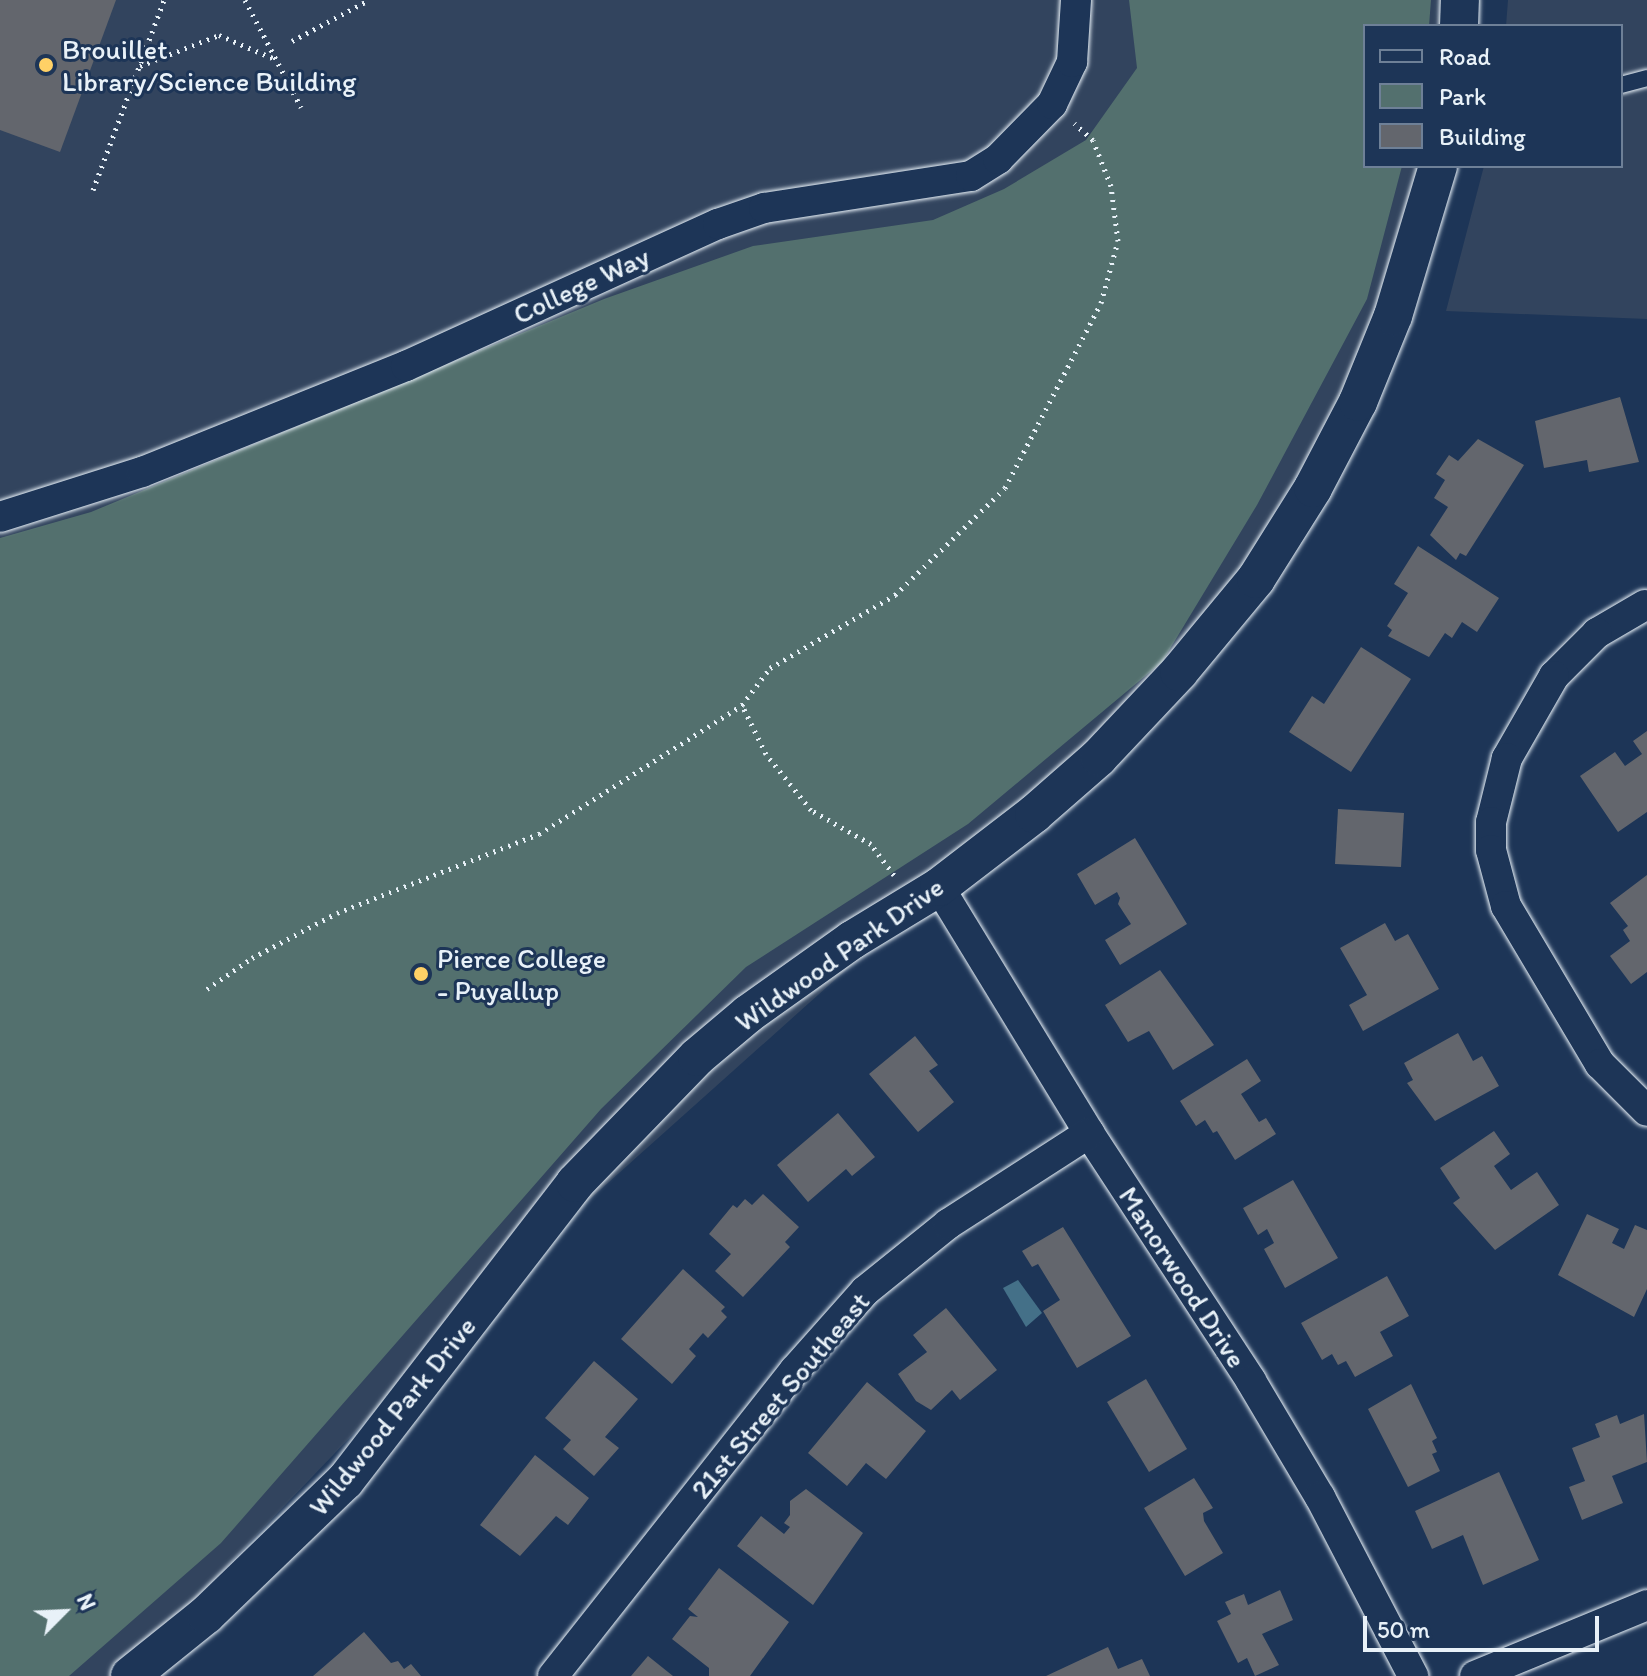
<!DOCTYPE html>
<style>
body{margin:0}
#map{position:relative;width:1647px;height:1676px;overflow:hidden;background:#1d3557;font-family:Itim,sans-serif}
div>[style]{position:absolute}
.built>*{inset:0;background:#32445e}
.green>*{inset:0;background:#53706e}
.water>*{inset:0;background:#447088}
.building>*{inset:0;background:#63666d}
.path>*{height:5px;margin-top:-2.5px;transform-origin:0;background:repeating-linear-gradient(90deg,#e8f1f8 0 2px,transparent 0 8px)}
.roads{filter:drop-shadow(0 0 2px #e8f1f8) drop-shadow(0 0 2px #e8f1f8)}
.service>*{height:16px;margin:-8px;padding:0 8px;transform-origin:8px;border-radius:8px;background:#1d3557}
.minor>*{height:30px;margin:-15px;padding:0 15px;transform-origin:15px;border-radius:15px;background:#1d3557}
.tertiary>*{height:38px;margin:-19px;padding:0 19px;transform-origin:19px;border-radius:19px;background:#1d3557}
.dots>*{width:22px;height:22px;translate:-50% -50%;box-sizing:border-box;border:4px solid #1d3557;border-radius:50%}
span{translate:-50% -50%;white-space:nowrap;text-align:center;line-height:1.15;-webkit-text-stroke:6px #1d3557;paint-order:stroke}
.poi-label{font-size:28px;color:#e8f1f8}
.left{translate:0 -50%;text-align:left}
.street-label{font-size:28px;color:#e8f1f8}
.legend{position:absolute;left:1363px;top:24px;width:260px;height:144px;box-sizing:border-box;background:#1d3557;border:2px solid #6e8097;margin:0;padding:10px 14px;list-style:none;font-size:24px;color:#e8f1f8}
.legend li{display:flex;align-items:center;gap:16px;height:40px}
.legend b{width:40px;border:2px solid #6e8097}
.north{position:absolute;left:24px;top:1572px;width:80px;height:80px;-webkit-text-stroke:6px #1d3557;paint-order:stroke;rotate:66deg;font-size:22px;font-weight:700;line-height:32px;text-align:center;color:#e8f1f8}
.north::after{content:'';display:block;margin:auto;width:28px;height:36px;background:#e8f1f8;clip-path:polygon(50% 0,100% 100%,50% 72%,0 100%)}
.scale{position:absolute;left:1363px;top:1616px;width:236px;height:36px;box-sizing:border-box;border:4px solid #e8f1f8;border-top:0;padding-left:10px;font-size:24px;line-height:28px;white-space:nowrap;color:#e8f1f8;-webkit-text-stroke:6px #1d3557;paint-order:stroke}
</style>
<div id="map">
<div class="built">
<i style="clip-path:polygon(0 0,1456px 0,1459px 26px,1365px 26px,1365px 166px,1427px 166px,1393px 316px,1179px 672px,504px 1276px,122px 1676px,0 1676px)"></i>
<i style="clip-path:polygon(1508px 0,1647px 0,1647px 319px,1446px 311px,1484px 166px,1621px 166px,1621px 26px,1506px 26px)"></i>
</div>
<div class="green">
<i style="clip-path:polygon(1129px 0,1431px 0,1429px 26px,1365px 26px,1365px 166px,1402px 166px,1367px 299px,1257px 505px,1162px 662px,968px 824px,746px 967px,601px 1109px,221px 1543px,69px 1676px,0 1676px,0 538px,91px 512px,604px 299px,753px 246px,933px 220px,1004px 189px,1086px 140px,1137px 68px)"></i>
</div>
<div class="water">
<i style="clip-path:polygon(1018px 1280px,1042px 1313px,1026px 1327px,1003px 1288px)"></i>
</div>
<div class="building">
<i style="clip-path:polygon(0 0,116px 0,60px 152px,0 130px)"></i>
<i style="clip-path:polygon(1620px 397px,1639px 462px,1589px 472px,1587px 460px,1544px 468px,1535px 421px)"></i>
<i style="clip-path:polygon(1478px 439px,1524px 465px,1466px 556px,1460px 553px,1456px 560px,1430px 535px,1448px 507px,1434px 498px,1445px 480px,1436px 474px,1449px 455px,1458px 461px)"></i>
<i style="clip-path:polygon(1418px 546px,1499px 598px,1477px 632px,1462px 622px,1452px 638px,1445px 633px,1429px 657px,1388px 636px,1392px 630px,1387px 626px,1408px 593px,1394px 584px)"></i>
<i style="clip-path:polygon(1361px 647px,1411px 679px,1351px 772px,1289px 732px,1312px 696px,1324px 704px)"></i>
<i style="clip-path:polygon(1647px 731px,1647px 812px,1618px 832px,1580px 776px,1615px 752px,1625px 766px,1642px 754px,1633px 741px)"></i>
<i style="clip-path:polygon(1338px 809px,1404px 813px,1401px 867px,1335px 864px)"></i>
<i style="clip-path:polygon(1135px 838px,1187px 924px,1120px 965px,1105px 940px,1131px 924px,1118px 904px,1120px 898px,1117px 892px,1095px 905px,1077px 874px)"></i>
<i style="clip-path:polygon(1647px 875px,1647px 972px,1631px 984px,1610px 956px,1630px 941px,1623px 930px,1628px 926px,1610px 903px)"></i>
<i style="clip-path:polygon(1385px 923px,1395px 941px,1408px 934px,1439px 989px,1363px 1031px,1349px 1005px,1367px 995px,1340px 948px)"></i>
<i style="clip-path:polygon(1160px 970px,1214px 1045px,1173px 1070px,1149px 1031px,1128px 1042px,1105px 1005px)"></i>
<i style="clip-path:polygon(1458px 1033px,1473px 1061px,1482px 1056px,1499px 1086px,1435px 1121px,1407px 1083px,1413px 1080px,1404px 1063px)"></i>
<i style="clip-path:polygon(915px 1036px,938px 1065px,929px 1071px,954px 1102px,918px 1132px,869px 1074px)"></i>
<i style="clip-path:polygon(1247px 1059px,1261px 1081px,1241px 1094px,1259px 1122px,1266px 1118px,1276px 1134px,1235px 1160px,1217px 1131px,1213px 1133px,1205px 1120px,1196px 1126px,1180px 1101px)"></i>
<i style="clip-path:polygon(838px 1113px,875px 1157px,852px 1176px,846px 1169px,808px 1202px,777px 1165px)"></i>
<i style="clip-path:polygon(1494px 1131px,1510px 1154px,1494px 1166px,1511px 1190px,1537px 1172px,1559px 1205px,1495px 1250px,1453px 1203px,1460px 1198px,1440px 1168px)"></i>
<i style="clip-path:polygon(1293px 1180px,1338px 1258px,1285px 1288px,1264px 1249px,1274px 1243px,1267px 1229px,1258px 1235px,1243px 1208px)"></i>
<i style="clip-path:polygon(763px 1194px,799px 1227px,785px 1242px,790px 1247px,743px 1297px,715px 1271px,731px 1254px,709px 1234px,733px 1205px,737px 1208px,745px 1199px,752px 1205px)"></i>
<i style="clip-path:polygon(1587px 1214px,1619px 1229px,1612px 1243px,1624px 1249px,1635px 1225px,1647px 1230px,1647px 1289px,1634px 1317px,1558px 1275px)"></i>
<i style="clip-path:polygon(1063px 1227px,1131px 1336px,1077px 1368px,1043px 1311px,1060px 1300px,1038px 1264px,1032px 1267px,1022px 1251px)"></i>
<i style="clip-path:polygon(683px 1269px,725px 1307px,721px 1311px,727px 1317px,708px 1338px,703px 1333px,689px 1349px,696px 1356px,672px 1384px,621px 1339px)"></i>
<i style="clip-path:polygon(1387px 1276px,1409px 1316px,1380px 1332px,1393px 1356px,1355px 1377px,1346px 1361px,1338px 1365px,1332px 1354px,1322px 1360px,1301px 1323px)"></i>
<i style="clip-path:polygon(946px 1308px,997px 1370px,960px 1400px,952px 1390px,931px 1410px,916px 1401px,898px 1374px,927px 1352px,913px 1335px)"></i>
<i style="clip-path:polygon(594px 1361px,638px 1399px,605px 1437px,619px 1448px,594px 1476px,563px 1449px,571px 1440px,545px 1418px)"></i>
<i style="clip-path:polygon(1146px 1379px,1187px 1449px,1149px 1472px,1107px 1402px)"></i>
<i style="clip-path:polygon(867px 1382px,926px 1431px,886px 1479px,866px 1463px,847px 1486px,808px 1453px)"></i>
<i style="clip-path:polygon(1411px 1384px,1437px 1438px,1432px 1441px,1437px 1452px,1432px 1454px,1440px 1471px,1408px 1487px,1368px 1409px)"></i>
<i style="clip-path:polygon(1644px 1414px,1647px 1462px,1612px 1476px,1623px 1503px,1582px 1520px,1569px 1487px,1585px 1481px,1572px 1448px,1600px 1437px,1595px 1424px,1617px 1415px,1620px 1424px)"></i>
<i style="clip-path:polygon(535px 1455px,589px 1498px,568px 1525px,556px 1516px,520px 1556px,480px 1525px)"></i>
<i style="clip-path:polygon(1499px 1472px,1539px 1560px,1483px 1585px,1463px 1535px,1432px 1549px,1415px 1511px)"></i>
<i style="clip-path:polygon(1194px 1478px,1213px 1508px,1203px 1513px,1204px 1521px,1223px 1553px,1185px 1576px,1144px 1508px)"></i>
<i style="clip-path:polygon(806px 1489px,863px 1533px,813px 1605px,737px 1546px,761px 1516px,784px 1534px,790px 1527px,784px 1523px,790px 1515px,790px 1501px)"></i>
<i style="clip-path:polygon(719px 1568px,789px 1622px,750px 1676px,709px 1676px,709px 1668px,672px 1639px,690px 1616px,698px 1617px,688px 1609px)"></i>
<i style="clip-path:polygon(1280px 1590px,1293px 1620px,1262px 1634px,1279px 1665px,1255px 1676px,1247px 1658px,1238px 1663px,1217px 1621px,1231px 1614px,1225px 1602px,1244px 1594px,1248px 1605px)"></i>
<i style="clip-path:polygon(364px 1632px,391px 1663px,398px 1661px,404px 1669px,411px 1664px,421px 1676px,313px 1676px)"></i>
<i style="clip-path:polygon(1108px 1647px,1118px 1669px,1142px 1659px,1150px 1676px,1046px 1676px)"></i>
<i style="clip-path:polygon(648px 1656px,673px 1676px,631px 1676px)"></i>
</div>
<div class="path">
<i style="left:245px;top:0;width:121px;rotate:62.4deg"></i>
<i style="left:292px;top:41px;width:87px;rotate:-28deg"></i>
<i style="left:140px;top:66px;width:85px;rotate:-21.4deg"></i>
<i style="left:219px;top:35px;width:63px;rotate:23.3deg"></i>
<i style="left:93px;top:190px;width:203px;rotate:-69.5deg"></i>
<i style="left:894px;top:875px;width:39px;rotate:-127deg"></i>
<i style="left:871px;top:844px;width:69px;rotate:-150.5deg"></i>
<i style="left:811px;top:810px;width:72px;rotate:-128.8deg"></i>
<i style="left:766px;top:754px;width:55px;rotate:-116.1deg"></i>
<i style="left:742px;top:705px;width:46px;rotate:-52.9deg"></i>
<i style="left:770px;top:668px;width:145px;rotate:-30.3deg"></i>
<i style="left:895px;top:595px;width:153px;rotate:-44.2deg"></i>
<i style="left:1005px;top:488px;width:208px;rotate:-62.6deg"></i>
<i style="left:1101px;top:303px;width:64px;rotate:-74.7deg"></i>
<i style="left:1118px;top:241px;width:55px;rotate:-97.3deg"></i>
<i style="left:1111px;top:186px;width:49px;rotate:-111.4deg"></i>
<i style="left:1093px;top:140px;width:25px;rotate:-138deg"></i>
<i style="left:207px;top:989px;width:55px;rotate:-34.6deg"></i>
<i style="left:252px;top:958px;width:96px;rotate:-27.9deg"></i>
<i style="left:337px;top:913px;width:217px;rotate:-21.4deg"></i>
<i style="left:539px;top:834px;width:241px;rotate:-32.4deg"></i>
</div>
<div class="roads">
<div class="service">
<i style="left:1621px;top:85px;width:27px;rotate:-15deg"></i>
</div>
<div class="minor">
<i style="left:0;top:517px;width:149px;rotate:-17.6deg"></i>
<i style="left:142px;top:472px;width:284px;rotate:-21.9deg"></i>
<i style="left:406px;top:366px;width:343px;rotate:-24.5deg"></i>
<i style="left:718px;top:224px;width:49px;rotate:-19.2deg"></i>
<i style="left:764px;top:208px;width:209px;rotate:-8.8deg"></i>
<i style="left:971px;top:176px;width:32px;rotate:-32deg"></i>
<i style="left:998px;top:159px;width:77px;rotate:-45.5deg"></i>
<i style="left:1052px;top:104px;width:47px;rotate:-64.5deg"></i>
<i style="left:1072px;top:62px;width:62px;rotate:-86.3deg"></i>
<i style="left:1645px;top:605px;width:56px;rotate:149.7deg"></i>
<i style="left:1597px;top:633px;width:61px;rotate:135deg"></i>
<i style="left:1554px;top:676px;width:95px;rotate:119.8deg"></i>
<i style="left:1507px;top:758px;width:66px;rotate:104deg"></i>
<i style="left:1491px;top:822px;width:28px;rotate:90deg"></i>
<i style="left:1491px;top:850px;width:58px;rotate:75deg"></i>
<i style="left:1506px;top:906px;width:184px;rotate:59.3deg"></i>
<i style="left:1600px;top:1064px;width:66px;rotate:45deg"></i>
<i style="left:939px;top:887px;width:288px;rotate:58.6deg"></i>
<i style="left:1089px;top:1133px;width:296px;rotate:56.8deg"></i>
<i style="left:1251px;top:1381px;width:135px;rotate:59.3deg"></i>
<i style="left:1320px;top:1497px;width:202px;rotate:62.5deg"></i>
<i style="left:553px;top:1676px;width:389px;rotate:-51.7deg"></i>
<i style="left:794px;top:1371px;width:107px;rotate:-48.4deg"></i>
<i style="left:865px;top:1291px;width:107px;rotate:-38.9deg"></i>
<i style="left:948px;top:1224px;width:168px;rotate:-32.8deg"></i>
<i style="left:1475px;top:1676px;width:186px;rotate:-22.4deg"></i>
</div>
<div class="tertiary">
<i style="left:1459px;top:26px;width:26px;rotate:-88deg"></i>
<i style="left:130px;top:1676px;width:97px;rotate:-38.8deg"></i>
<i style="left:206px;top:1615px;width:193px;rotate:-44deg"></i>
<i style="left:345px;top:1481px;width:376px;rotate:-52.3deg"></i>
<i style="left:575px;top:1183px;width:175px;rotate:-45.9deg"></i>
<i style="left:697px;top:1057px;width:67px;rotate:-40.1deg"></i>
<i style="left:748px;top:1014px;width:128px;rotate:-35.4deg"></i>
<i style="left:852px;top:940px;width:102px;rotate:-31.3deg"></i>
<i style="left:939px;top:887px;width:120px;rotate:-37.5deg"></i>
<i style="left:1034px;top:814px;width:86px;rotate:-41.2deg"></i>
<i style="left:1099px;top:757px;width:117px;rotate:-46.7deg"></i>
<i style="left:1179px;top:672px;width:121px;rotate:-50.4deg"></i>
<i style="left:1256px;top:579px;width:107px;rotate:-57.9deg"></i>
<i style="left:1313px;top:488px;width:97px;rotate:-62.4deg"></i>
<i style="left:1358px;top:402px;width:93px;rotate:-67.9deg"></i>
<i style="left:1393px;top:316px;width:157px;rotate:-73.3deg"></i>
</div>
</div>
<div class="dots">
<i style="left:46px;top:65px;background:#ffd166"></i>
<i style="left:421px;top:974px;background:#ffd166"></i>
</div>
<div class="poi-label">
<span class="left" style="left:62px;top:65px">Brouillet<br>Library/Science Building</span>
<span class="left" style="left:437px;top:974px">Pierce College<br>- Puyallup</span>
</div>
<div class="street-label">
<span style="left:581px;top:285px;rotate:-25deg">College Way</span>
<span style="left:839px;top:954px;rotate:-35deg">Wildwood Park Drive</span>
<span style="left:1183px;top:1277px;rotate:57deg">Manorwood Drive</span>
<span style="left:780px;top:1395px;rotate:-50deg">21st Street Southeast</span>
<span style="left:392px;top:1416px;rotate:-51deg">Wildwood Park Drive</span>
</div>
<ul class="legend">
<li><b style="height:10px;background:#1d3557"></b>Road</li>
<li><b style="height:22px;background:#53706e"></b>Park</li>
<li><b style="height:22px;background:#63666d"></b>Building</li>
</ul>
<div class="north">N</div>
<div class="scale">50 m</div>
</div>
